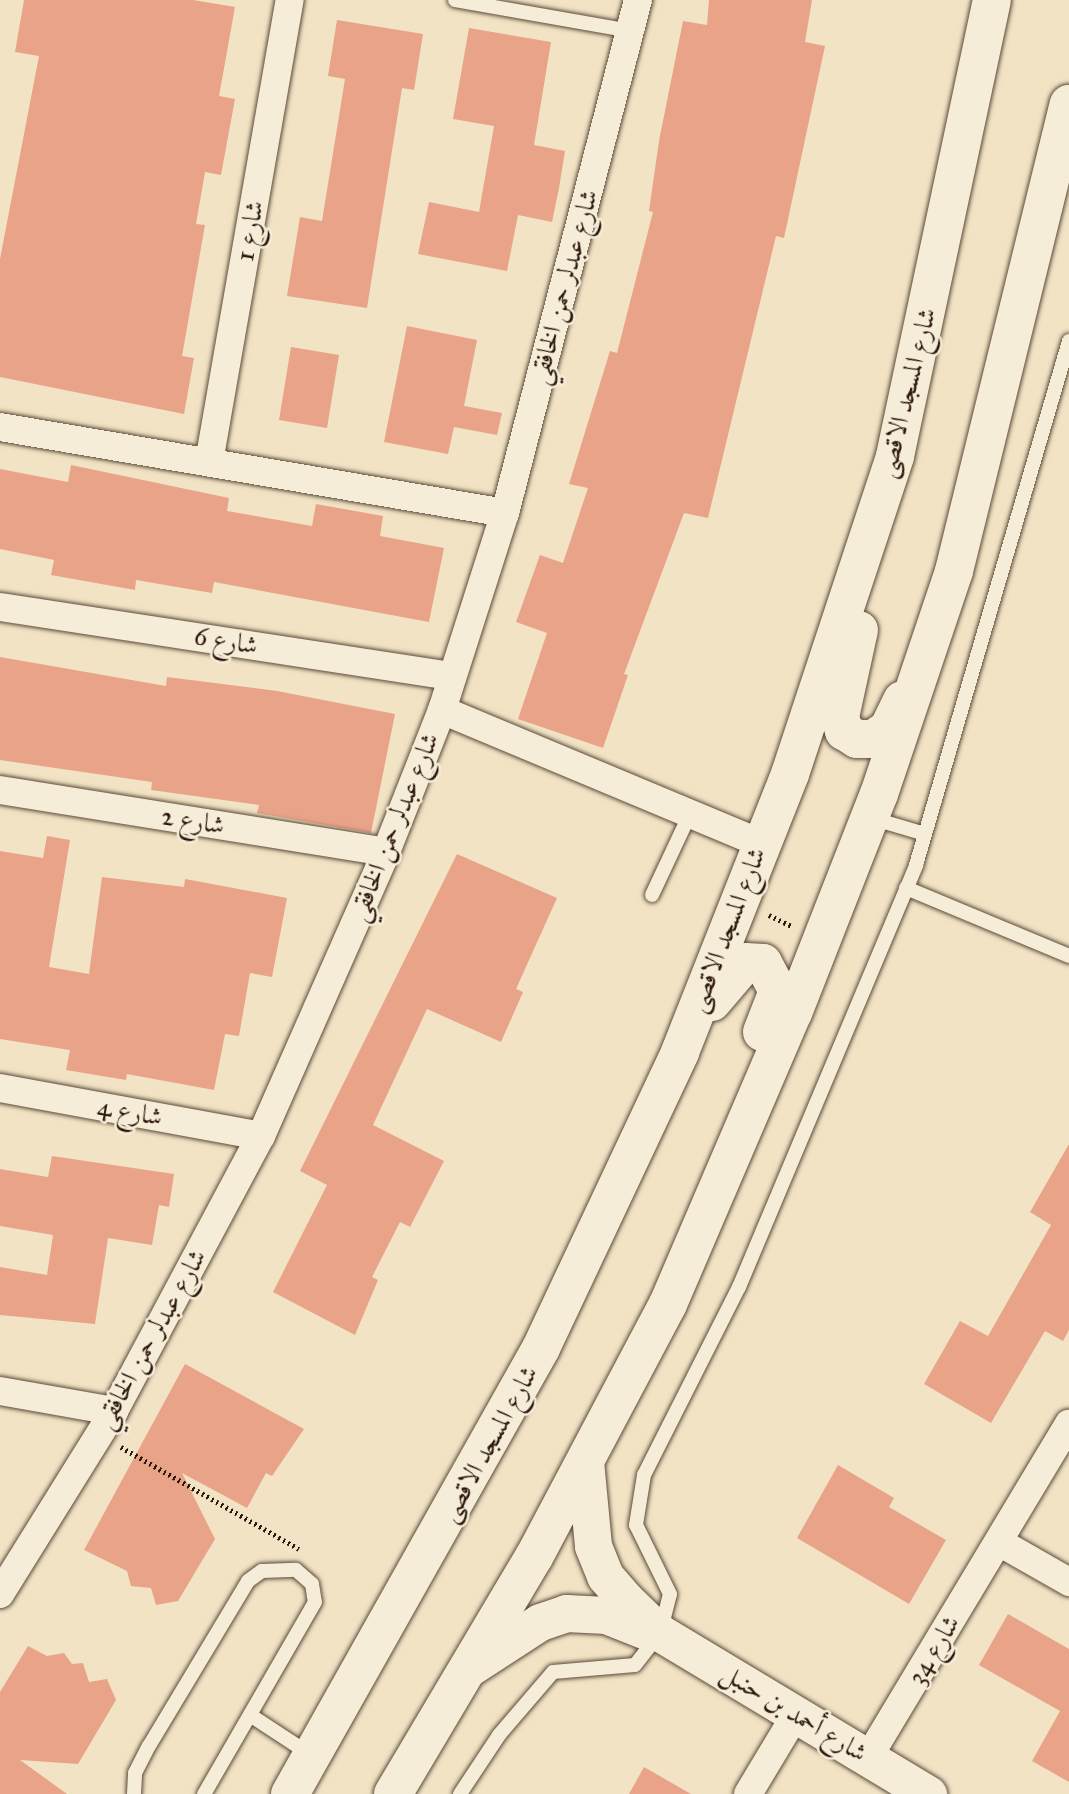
<!DOCTYPE html>
<meta charset="utf-8">
<style>
body{margin:0}
#map{position:relative;width:1069px;height:1794px;overflow:hidden;background:#f1e3c4;font-family:"IM FELL Great Primer",Amiri,serif}
div>[style]{position:absolute}
.building>*{inset:0;background:#e9a389}
.path>*{height:4.5px;margin-top:-2.25px;transform-origin:0;background:repeating-linear-gradient(90deg,#2b170b 0 2px,transparent 0 5.5px)}
.roads{filter:drop-shadow(0 0 2px #5c4a39) drop-shadow(0 0 2px #5c4a39)}
.service>*{height:14px;margin:-7px;padding:0 7px;transform-origin:7px;border-radius:7px;background:#f6edd9}
.minor>*{height:28px;margin:-14px;padding:0 14px;transform-origin:14px;border-radius:14px;background:#f6edd9}
.tertiary>*{height:37px;margin:-18.5px;padding:0 18.5px;transform-origin:18.5px;border-radius:18.5px;background:#f6edd9}
.secondary>*{height:38px;margin:-19px;padding:0 19px;transform-origin:19px;border-radius:19px;background:#f6edd9}
span{translate:-50% -50%;white-space:nowrap;text-align:center;line-height:1.15;-webkit-text-stroke:5px #f6edd9;paint-order:stroke}
.street-label{font-size:26px;color:#2b170b}
</style>
<div id="map">
<div class="building">
<i style="clip-path:polygon(24px 0,193px 0,235px 7px,219px 96px,235px 99px,221px 175px,205px 172px,196px 224px,205px 225px,182px 356px,194px 358px,184px 414px,0 377px,0 259px,39px 56px,15px 52px)"></i>
<i style="clip-path:polygon(709px 0,812px 0,805px 42px,825px 46px,784px 238px,776px 236px,708px 518px,684px 513px,624px 674px,628px 675px,603px 748px,518px 719px,547px 633px,516px 622px,540px 555px,563px 563px,588px 488px,569px 484px,610px 351px,617px 353px,653px 212px,649px 211px,659px 141px,683px 21px,707px 25px)"></i>
<i style="clip-path:polygon(337px 20px,423px 34px,414px 90px,402px 88px,367px 308px,287px 296px,300px 217px,322px 221px,345px 79px,328px 76px)"></i>
<i style="clip-path:polygon(469px 28px,551px 42px,534px 145px,565px 151px,559px 188px,552px 222px,518px 215px,507px 271px,418px 254px,429px 202px,479px 212px,494px 126px,453px 119px)"></i>
<i style="clip-path:polygon(407px 326px,477px 340px,464px 406px,502px 413px,497px 435px,454px 427px,448px 454px,384px 442px)"></i>
<i style="clip-path:polygon(291px 347px,339px 355px,327px 428px,279px 420px)"></i>
<i style="clip-path:polygon(71px 465px,229px 498px,227px 511px,312px 526px,316px 504px,383px 516px,380px 536px,444px 548px,429px 622px,214px 582px,212px 593px,136px 580px,135px 590px,51px 575px,54px 560px,0 549px,0 469px,68px 482px)"></i>
<i style="clip-path:polygon(0 657px,166px 686px,167px 677px,277px 691px,395px 714px,371px 833px,257px 813px,259px 805px,151px 790px,152px 782px,0 760px)"></i>
<i style="clip-path:polygon(47px 836px,70px 840px,49px 967px,89px 974px,102px 877px,184px 887px,185px 879px,287px 898px,272px 977px,250px 973px,239px 1036px,225px 1034px,214px 1090px,127px 1074px,126px 1080px,66px 1070px,70px 1050px,0 1039px,0 851px,43px 858px)"></i>
<i style="clip-path:polygon(457px 854px,557px 898px,516px 989px,523px 992px,501px 1042px,427px 1009px,373px 1125px,444px 1161px,410px 1227px,400px 1222px,372px 1277px,378px 1280px,355px 1335px,273px 1292px,327px 1185px,300px 1171px)"></i>
<i style="clip-path:polygon(1069px 1144px,1069px 1330px,1063px 1341px,1045px 1331px,991px 1423px,924px 1384px,960px 1321px,988px 1336px,1051px 1225px,1030px 1212px)"></i>
<i style="clip-path:polygon(52px 1156px,174px 1174px,169px 1207px,159px 1205px,152px 1245px,108px 1238px,95px 1324px,0 1315px,0 1267px,47px 1275px,53px 1235px,0 1226px,0 1169px,48px 1177px)"></i>
<i style="clip-path:polygon(185px 1364px,304px 1429px,272px 1476px,266px 1473px,247px 1508px,182px 1473px,215px 1539px,178px 1601px,156px 1605px,151px 1588px,131px 1586px,127px 1571px,84px 1550px)"></i>
<i style="clip-path:polygon(838px 1465px,894px 1498px,889px 1507px,946px 1540px,909px 1604px,797px 1538px)"></i>
<i style="clip-path:polygon(1008px 1614px,1069px 1649px,1069px 1782px,1032px 1761px,1060px 1711px,979px 1665px)"></i>
<i style="clip-path:polygon(28px 1646px,47px 1656px,64px 1653px,72px 1664px,83px 1663px,89px 1682px,107px 1679px,116px 1700px,78px 1764px,20px 1760px,67px 1794px,0 1794px,0 1692px)"></i>
<i style="clip-path:polygon(644px 1767px,691px 1794px,629px 1794px)"></i>
</div>
<div class="path">
<i style="left:769px;top:915px;width:25px;rotate:26deg"></i>
<i style="left:121px;top:1447px;width:205px;rotate:29.8deg"></i>
</div>
<div class="roads">
<div class="service">
<i style="left:455px;top:0;width:178px;rotate:10deg"></i>
<i style="left:871px;top:818px;width:56px;rotate:16.5deg"></i>
<i style="left:906px;top:888px;width:177px;rotate:22.6deg"></i>
<i style="left:652px;top:895px;width:89px;rotate:-64.9deg"></i>
<i style="left:253px;top:1717px;width:69px;rotate:33.2deg"></i>
<i style="left:134px;top:1794px;width:21px;rotate:-87deg"></i>
<i style="left:135px;top:1773px;width:30px;rotate:-63deg"></i>
<i style="left:149px;top:1746px;width:192px;rotate:-59deg"></i>
<i style="left:248px;top:1581px;width:17px;rotate:-36deg"></i>
<i style="left:262px;top:1571px;width:34px;rotate:-2deg"></i>
<i style="left:296px;top:1570px;width:21px;rotate:41deg"></i>
<i style="left:312px;top:1584px;width:18px;rotate:81deg"></i>
<i style="left:315px;top:1602px;width:222px;rotate:120deg"></i>
<i style="left:460px;top:1794px;width:71px;rotate:-56.5deg"></i>
<i style="left:499px;top:1735px;width:83px;rotate:-49.4deg"></i>
<i style="left:553px;top:1672px;width:82px;rotate:-4.9deg"></i>
<i style="left:635px;top:1665px;width:41px;rotate:-52deg"></i>
<i style="left:660px;top:1633px;width:40px;rotate:-75.6deg"></i>
<i style="left:670px;top:1594px;width:77px;rotate:-116.2deg"></i>
<i style="left:636px;top:1525px;width:51px;rotate:-80.9deg"></i>
<i style="left:644px;top:1475px;width:211px;rotate:-63.2deg"></i>
<i style="left:739px;top:1287px;width:458px;rotate:-67.2deg"></i>
<i style="left:916px;top:865px;width:546px;rotate:-73.72deg"></i>
</div>
<div class="minor">
<i style="left:0;top:427px;width:512px;rotate:9.66deg"></i>
<i style="left:209px;top:462px;width:469px;rotate:-80.1deg"></i>
<i style="left:0;top:607px;width:456px;rotate:8.7deg"></i>
<i style="left:442px;top:710px;width:345px;rotate:22.7deg"></i>
<i style="left:0;top:790px;width:391px;rotate:9.1deg"></i>
<i style="left:0;top:1088px;width:265px;rotate:10.4deg"></i>
<i style="left:0;top:1391px;width:116px;rotate:10deg"></i>
<i style="left:999px;top:1542px;width:81px;rotate:29.7deg"></i>
<i style="left:0;top:1594px;width:216px;rotate:-58.1deg"></i>
<i style="left:114px;top:1411px;width:312px;rotate:-61.9deg"></i>
<i style="left:261px;top:1136px;width:310px;rotate:-66.2deg"></i>
<i style="left:386px;top:852px;width:153px;rotate:-68.5deg"></i>
<i style="left:442px;top:710px;width:207px;rotate:-72.3deg"></i>
<i style="left:505px;top:513px;width:530px;rotate:-75.47deg"></i>
<i style="left:868px;top:1758px;width:390px;rotate:-59deg"></i>
<i style="left:748px;top:1794px;width:93px;rotate:-59deg"></i>
</div>
<div class="tertiary">
<i style="left:585px;top:1461px;width:85px;rotate:84.6deg"></i>
<i style="left:593px;top:1546px;width:32px;rotate:68deg"></i>
<i style="left:605px;top:1576px;width:33px;rotate:49deg"></i>
<i style="left:627px;top:1601px;width:46px;rotate:44.1deg"></i>
<i style="left:660px;top:1633px;width:313px;rotate:31deg"></i>
<i style="left:466px;top:1670px;width:88px;rotate:-33deg"></i>
<i style="left:540px;top:1622px;width:28px;rotate:-19deg"></i>
<i style="left:566px;top:1613px;width:40px;rotate:2.9deg"></i>
<i style="left:606px;top:1615px;width:46px;rotate:21.6deg"></i>
</div>
<div class="secondary">
<i style="left:859px;top:630px;width:89px;rotate:102.3deg"></i>
<i style="left:840px;top:717px;width:15px;rotate:74deg"></i>
<i style="left:844px;top:731px;width:15px;rotate:32deg"></i>
<i style="left:857px;top:739px;width:16px"></i>
<i style="left:873px;top:739px;width:18px;rotate:-34deg"></i>
<i style="left:888px;top:729px;width:32px;rotate:-64deg"></i>
<i style="left:712px;top:1002px;width:52px;rotate:-49.6deg"></i>
<i style="left:746px;top:962px;width:17px;rotate:3deg"></i>
<i style="left:763px;top:963px;width:32px;rotate:62deg"></i>
<i style="left:778px;top:991px;width:44px;rotate:111.3deg"></i>
<i style="left:290px;top:1794px;width:512px;rotate:-60.63deg"></i>
<i style="left:541px;top:1348px;width:327px;rotate:-64.8deg"></i>
<i style="left:680px;top:1052px;width:299px;rotate:-68.4deg"></i>
<i style="left:790px;top:774px;width:335px;rotate:-71.7deg"></i>
<i style="left:895px;top:456px;width:466px;rotate:-78deg"></i>
<i style="left:393px;top:1794px;width:276px;rotate:-59.3deg"></i>
<i style="left:534px;top:1557px;width:286px;rotate:-62.1deg"></i>
<i style="left:668px;top:1304px;width:317px;rotate:-66.8deg"></i>
<i style="left:793px;top:1013px;width:235px;rotate:-68.6deg"></i>
<i style="left:879px;top:794px;width:235px;rotate:-71.4deg"></i>
<i style="left:954px;top:571px;width:481px;rotate:-76.2deg"></i>
</div>
</div>
<div class="street-label">
<span style="left:250px;top:231px;rotate:-80deg">شارع 1</span>
<span style="left:564px;top:287px;rotate:-75deg">شارع عبدلر حمن الخافقي</span>
<span style="left:907px;top:393px;rotate:-76deg">شارع المسجد الاقصى</span>
<span style="left:226px;top:641px;rotate:9deg">شارع 6</span>
<span style="left:193px;top:821px;rotate:9deg">شارع 2</span>
<span style="left:394px;top:827px;rotate:-68deg">شارع عبدلر حمن الخافقي</span>
<span style="left:727px;top:930px;rotate:-69deg">شارع المسجد الاقصى</span>
<span style="left:130px;top:1112px;rotate:10deg">شارع 4</span>
<span style="left:151px;top:1339px;rotate:-61deg">شارع عبدلر حمن الخافقي</span>
<span style="left:489px;top:1444px;rotate:-61deg">شارع المسجد الاقصى</span>
<span style="left:934px;top:1650px;rotate:-59deg">شارع 34</span>
<span style="left:794px;top:1713px;rotate:31deg">شارع أحمد بن حنبل</span>
</div>
</div>
